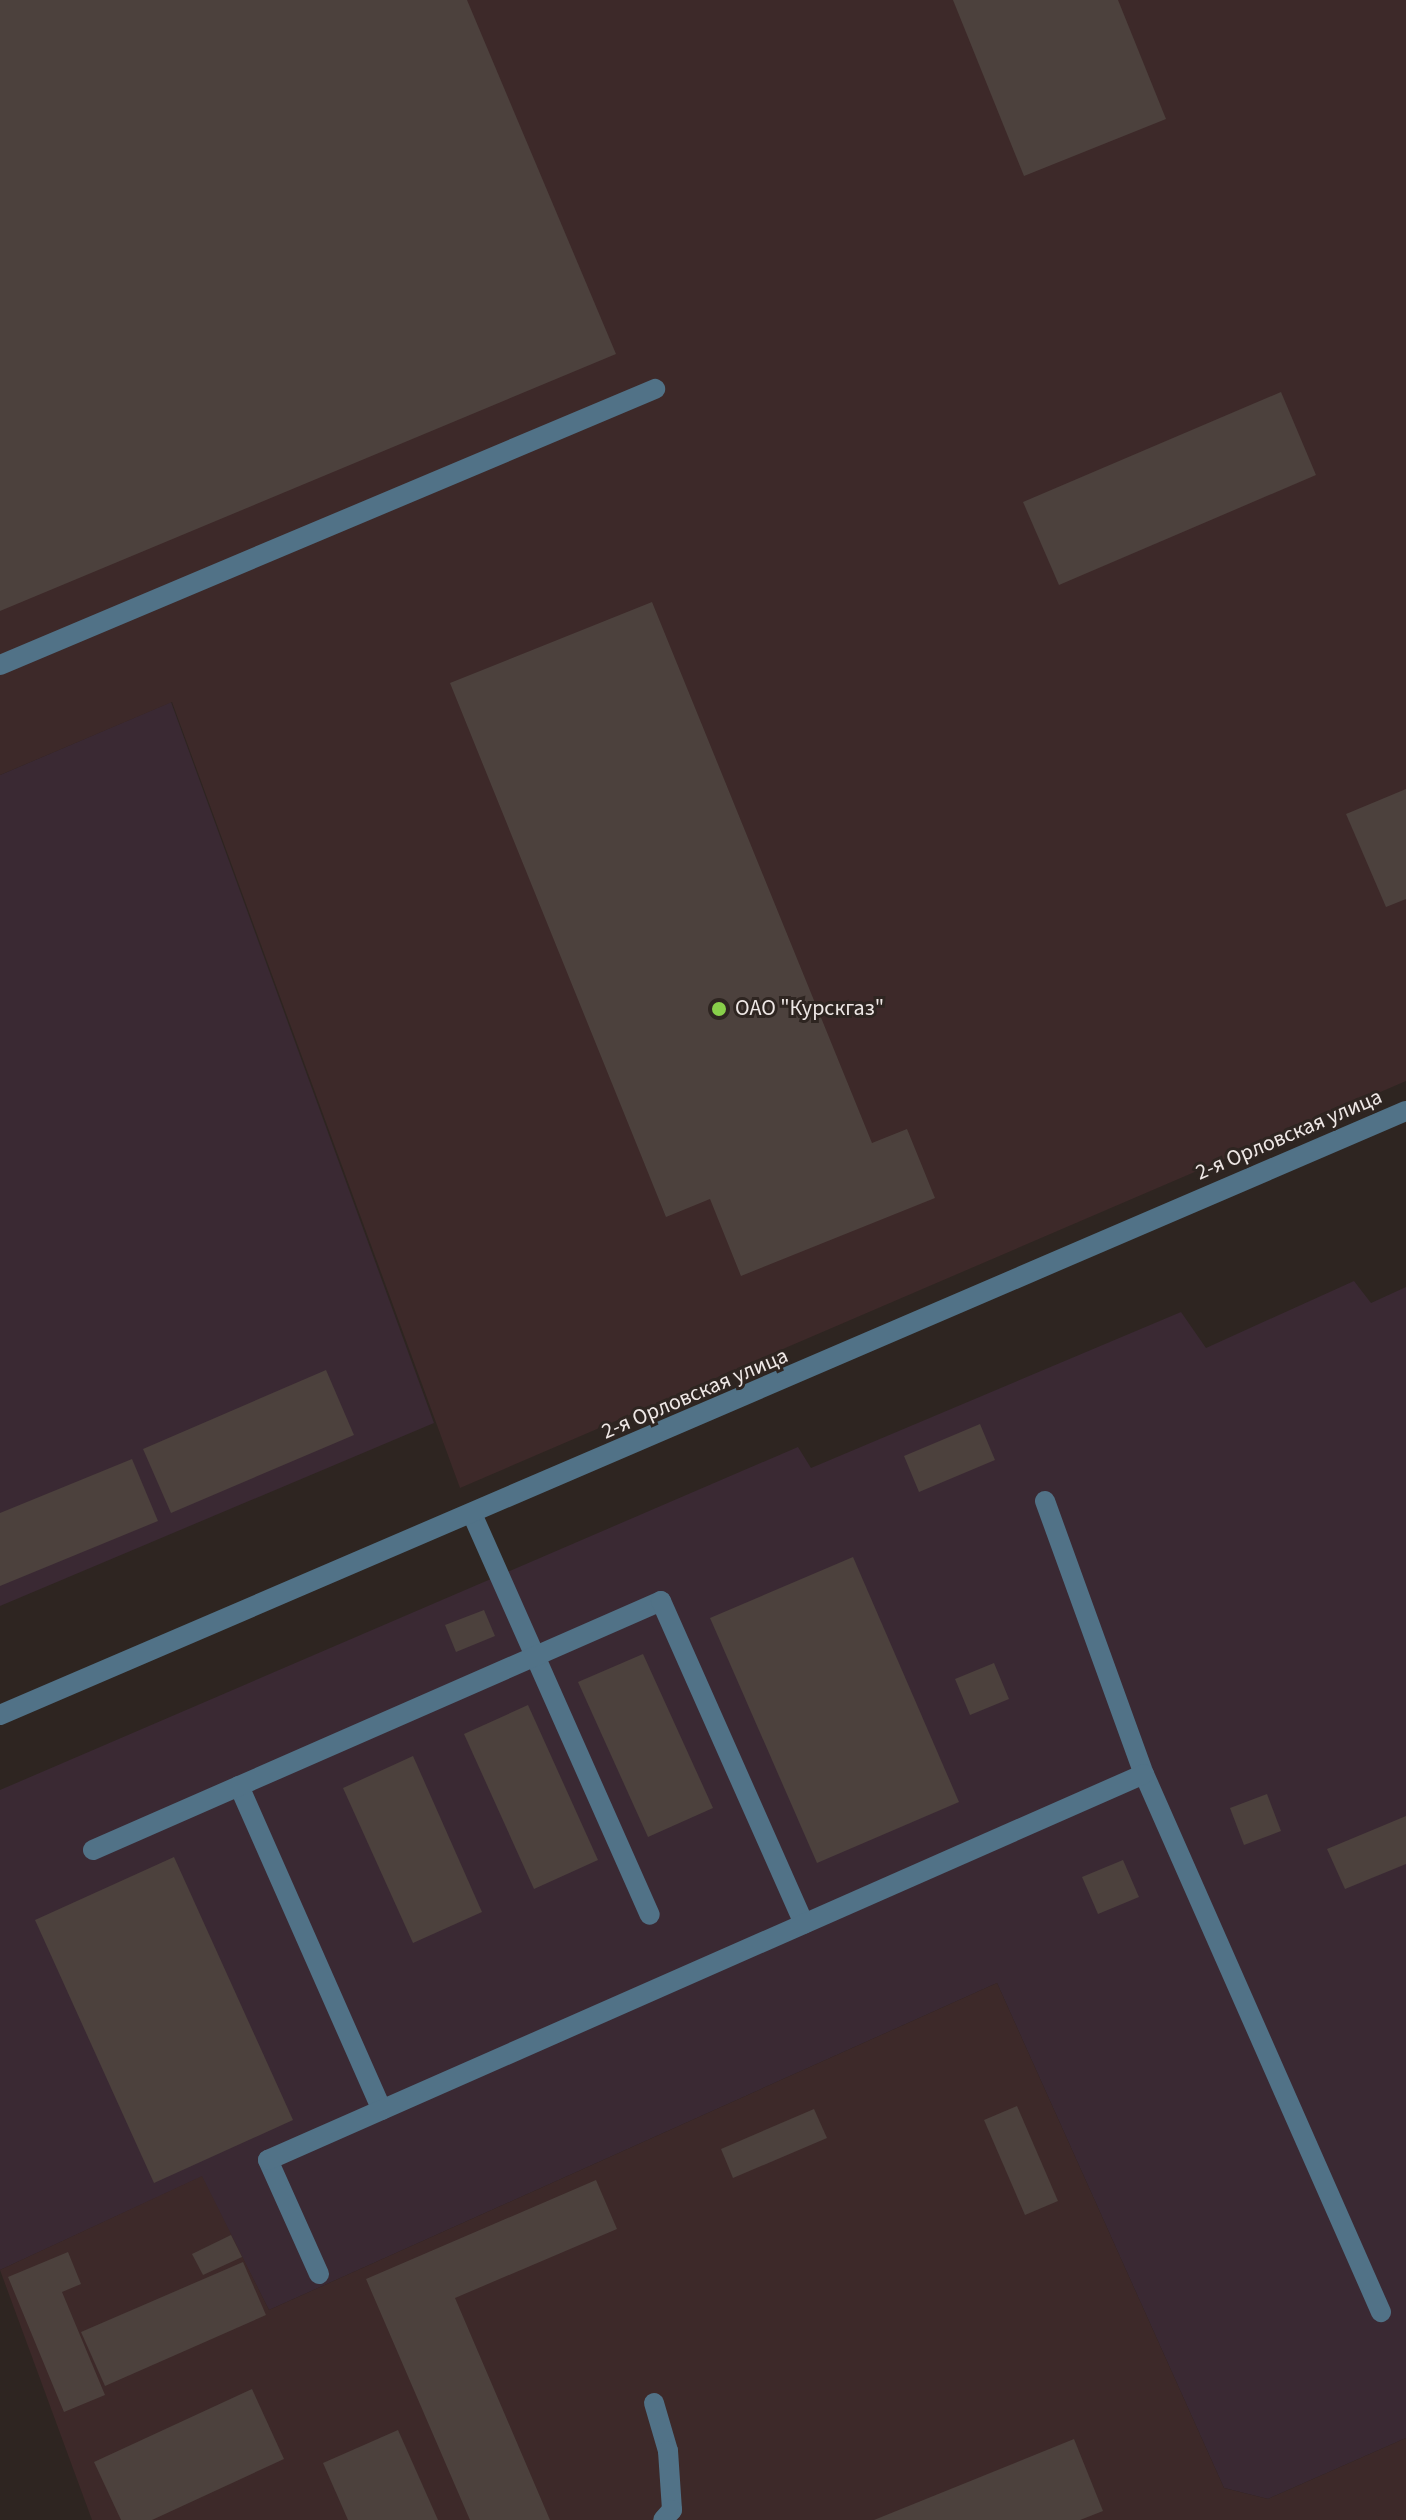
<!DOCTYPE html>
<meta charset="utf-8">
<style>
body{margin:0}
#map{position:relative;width:1406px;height:2520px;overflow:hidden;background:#2e2521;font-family:"Source Sans 3",sans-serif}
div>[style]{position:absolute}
.commercial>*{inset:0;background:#3a2933}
.industrial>*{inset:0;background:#3d2929}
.building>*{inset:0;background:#4c413d}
.minor>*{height:20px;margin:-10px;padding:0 10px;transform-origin:10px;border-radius:10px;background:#517287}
.dots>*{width:22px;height:22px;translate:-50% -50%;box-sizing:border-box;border:4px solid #2e2521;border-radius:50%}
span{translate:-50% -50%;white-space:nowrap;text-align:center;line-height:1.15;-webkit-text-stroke:6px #2e2521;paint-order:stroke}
.poi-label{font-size:22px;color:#eee7e5}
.left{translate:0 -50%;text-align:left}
.street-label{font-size:22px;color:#eee7e5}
</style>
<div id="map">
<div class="commercial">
<i style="clip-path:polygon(171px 702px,434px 1423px,0 1606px,0 775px)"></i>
<i style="clip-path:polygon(1354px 1281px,1371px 1303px,1406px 1287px,1406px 2438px,1268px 2499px,1224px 2488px,997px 1983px,269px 2310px,201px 2177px,0 2270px,0 1790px,798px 1447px,811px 1468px,1181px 1312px,1206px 1348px)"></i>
</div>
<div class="industrial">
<i style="clip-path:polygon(0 0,1406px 0,1406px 1081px,460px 1488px,172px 702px,0 775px)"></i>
<i style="clip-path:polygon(997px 1983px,1224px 2488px,1268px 2499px,1406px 2438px,1406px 2520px,92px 2520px,0 2270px,202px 2176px,269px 2310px)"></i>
</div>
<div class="building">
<i style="clip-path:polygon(0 0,467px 0,616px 354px,0 611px)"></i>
<i style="clip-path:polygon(953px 0,1118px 0,1166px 119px,1024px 176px)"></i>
<i style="clip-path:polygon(1281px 392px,1316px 475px,1059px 585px,1023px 502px)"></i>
<i style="clip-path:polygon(652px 602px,872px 1143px,907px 1129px,935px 1198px,741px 1276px,710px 1199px,666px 1217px,450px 683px)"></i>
<i style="clip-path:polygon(1406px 789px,1406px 899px,1386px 907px,1346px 814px)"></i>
<i style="clip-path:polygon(326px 1370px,354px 1435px,171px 1513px,143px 1449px)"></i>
<i style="clip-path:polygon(980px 1424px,995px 1460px,919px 1492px,904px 1456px)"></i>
<i style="clip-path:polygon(132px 1459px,158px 1521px,0 1586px,0 1513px)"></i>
<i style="clip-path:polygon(853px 1557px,959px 1802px,817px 1863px,710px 1618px)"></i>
<i style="clip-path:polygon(484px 1610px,495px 1636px,456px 1652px,445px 1625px)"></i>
<i style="clip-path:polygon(643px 1654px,713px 1808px,648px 1837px,578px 1682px)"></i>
<i style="clip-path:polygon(994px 1663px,1009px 1699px,970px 1715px,955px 1679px)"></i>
<i style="clip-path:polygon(528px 1705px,598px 1860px,534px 1889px,464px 1734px)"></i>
<i style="clip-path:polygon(413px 1756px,482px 1912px,413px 1943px,343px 1788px)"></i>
<i style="clip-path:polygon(1267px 1794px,1281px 1831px,1244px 1845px,1230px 1808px)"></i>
<i style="clip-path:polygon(1406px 1816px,1406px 1864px,1345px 1889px,1327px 1849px)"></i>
<i style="clip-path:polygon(174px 1857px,293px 2120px,154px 2183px,35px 1920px)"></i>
<i style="clip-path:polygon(1123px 1860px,1139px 1897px,1098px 1914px,1082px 1877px)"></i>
<i style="clip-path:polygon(1017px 2106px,1058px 2201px,1025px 2215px,984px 2120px)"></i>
<i style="clip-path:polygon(814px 2109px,827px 2138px,733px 2178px,721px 2149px)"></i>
<i style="clip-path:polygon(596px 2180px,617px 2229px,455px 2298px,550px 2520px,470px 2520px,366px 2279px)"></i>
<i style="clip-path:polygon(231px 2235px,242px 2257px,203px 2275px,192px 2254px)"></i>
<i style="clip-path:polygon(68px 2252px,81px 2284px,62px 2292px,105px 2395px,64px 2412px,8px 2277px)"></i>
<i style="clip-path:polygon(243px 2262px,266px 2315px,105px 2386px,81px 2332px)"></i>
<i style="clip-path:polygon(252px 2389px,284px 2459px,152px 2520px,121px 2520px,94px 2462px)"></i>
<i style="clip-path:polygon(398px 2430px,438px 2520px,348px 2520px,323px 2463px)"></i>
<i style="clip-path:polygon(1074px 2439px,1103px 2511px,1080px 2520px,874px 2520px)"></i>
</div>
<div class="minor">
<i style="left:0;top:665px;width:711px;rotate:-22.85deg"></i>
<i style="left:1045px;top:1501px;width:290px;rotate:70.1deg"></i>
<i style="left:1144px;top:1774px;width:588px;rotate:66.23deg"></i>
<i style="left:473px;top:1516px;width:436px;rotate:66.1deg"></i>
<i style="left:0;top:1715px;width:1530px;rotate:-23.25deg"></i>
<i style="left:239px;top:1786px;width:354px;rotate:66.2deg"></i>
<i style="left:93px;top:1850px;width:620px;rotate:-23.67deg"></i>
<i style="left:661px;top:1601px;width:353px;rotate:66.1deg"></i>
<i style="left:319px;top:2274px;width:125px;rotate:-114.1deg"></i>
<i style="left:268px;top:2160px;width:957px;rotate:-23.78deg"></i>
<i style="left:654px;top:2403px;width:50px;rotate:73.7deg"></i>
<i style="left:668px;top:2451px;width:59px;rotate:86.1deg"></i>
<i style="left:672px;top:2510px;width:13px;rotate:132deg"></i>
</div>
<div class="dots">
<i style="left:719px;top:1009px;background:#88cf4a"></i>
</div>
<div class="poi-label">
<span class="left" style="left:735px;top:1009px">ОАО "Курскгаз"</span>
</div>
<div class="street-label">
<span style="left:1289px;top:1135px;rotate:-23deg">2-я Орловская улица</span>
<span style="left:695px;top:1394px;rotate:-23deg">2-я Орловская улица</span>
</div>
</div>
